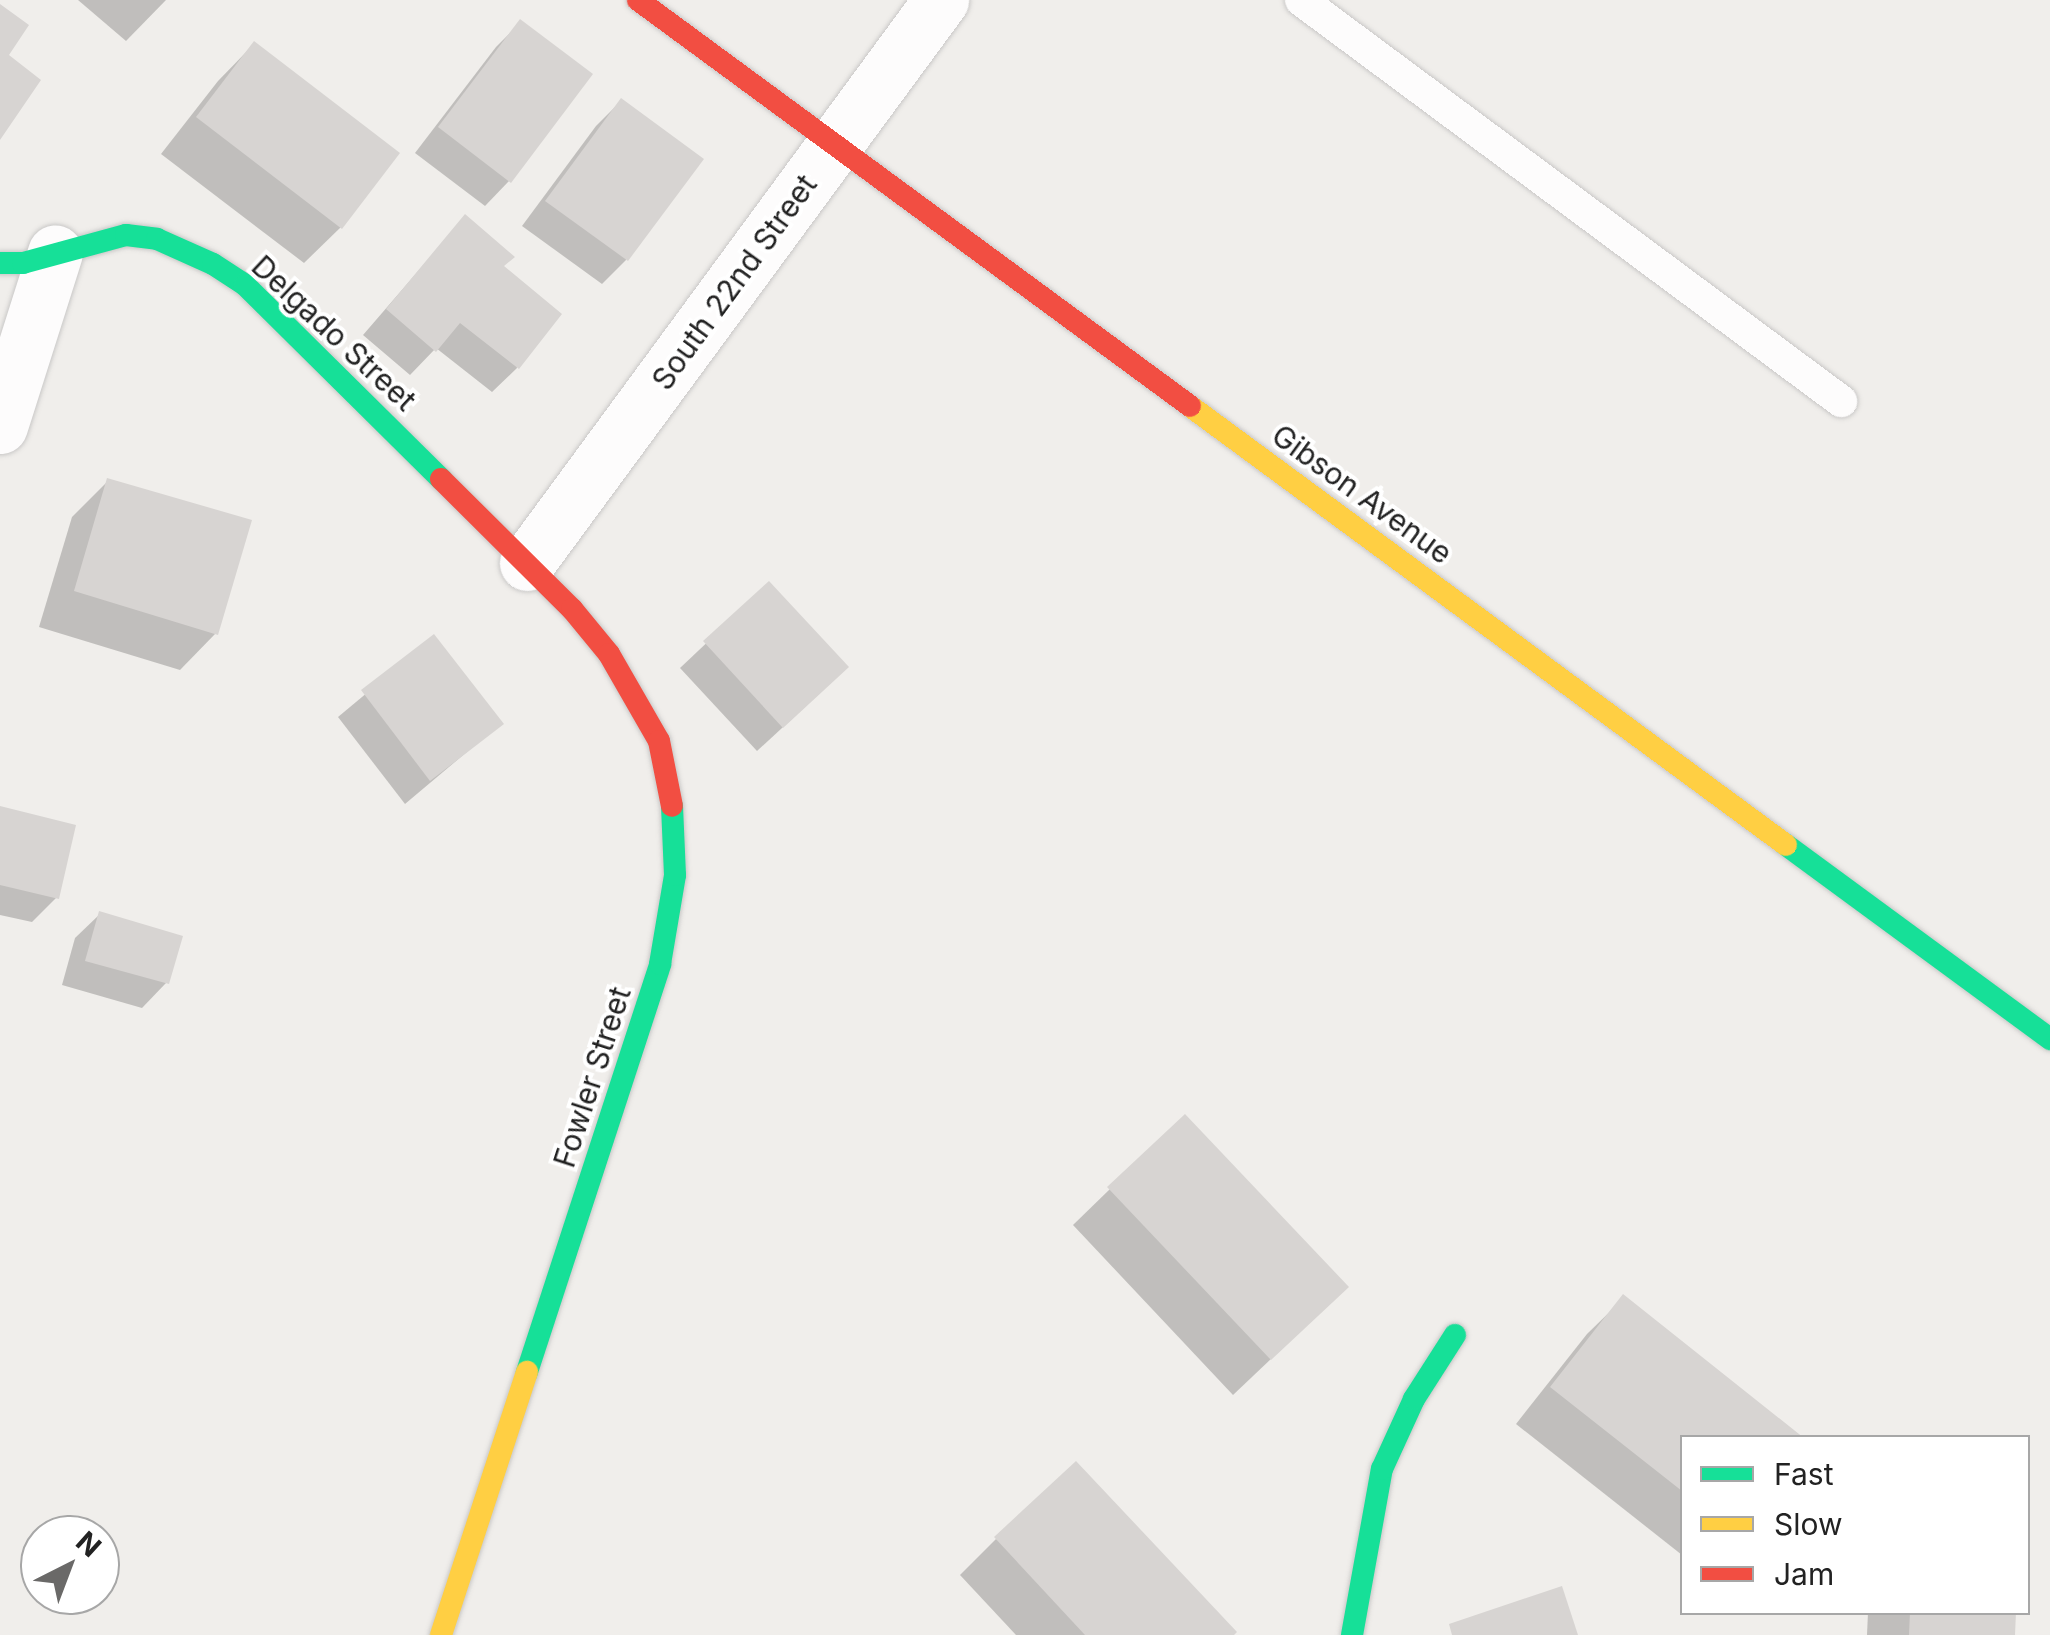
<!DOCTYPE html>
<style>
body{margin:0}
#map{position:relative;width:2050px;height:1635px;overflow:hidden;background:#f0eeeb;font-family:Inter,sans-serif}
div>[style]{position:absolute}
.shadow>*{inset:0;background:#0003}
.building>*{inset:0;background:#d7d4d2}
.roads{filter:drop-shadow(0 0 2px #c9c8c7) drop-shadow(0 0 2px #c9c8c7)}
.lane>*{height:32px;margin:-16px;padding:0 16px;transform-origin:16px;border-radius:16px;background:#fdfcfc}
.street>*{height:55px;margin:-27.5px;padding:0 27.5px;transform-origin:27.5px;border-radius:27.5px;background:#fdfcfc}
.fast>*{height:22px;margin:-11px;padding:0 11px;transform-origin:11px;border-radius:11px;background:#16e098}
.slow>*{height:22px;margin:-11px;padding:0 11px;transform-origin:11px;border-radius:11px;background:#ffcf43}
.jam>*{height:22px;margin:-11px;padding:0 11px;transform-origin:11px;border-radius:11px;background:#f24e42}
span{translate:-50% -50%;white-space:nowrap;text-align:center;line-height:1.15;-webkit-text-stroke:8px #fff;paint-order:stroke}
.street-label{font-size:30px;color:#222}
.legend{position:absolute;left:1680px;top:1435px;width:350px;height:180px;box-sizing:border-box;background:#fff;border:2px solid #a7a7a7;margin:0;padding:12px 18px;list-style:none;font-size:30px;color:#222}
.legend li{display:flex;align-items:center;gap:20px;height:50px}
.legend b{width:50px;border:2px solid #a7a7a7}
.north{position:absolute;left:20px;top:1515px;width:100px;height:100px;box-sizing:border-box;background:#fff;border:2px solid #a7a7a7;border-radius:50%;rotate:42deg;font-size:28px;font-weight:700;line-height:40px;text-align:center;color:#222}
.north::after{content:'';display:block;margin:auto;width:35px;height:45px;background:#6a6968;clip-path:polygon(50% 0,100% 100%,50% 72%,0 100%)}
</style>
<div id="map">
<div class="shadow">
<i style="clip-path:polygon(78px 0,166px 0,126px 41px)"></i>
<i style="clip-path:polygon(521px 22px,509px 181px,485px 206px,415px 153px,496px 47px)"></i>
<i style="clip-path:polygon(254px 44px,341px 227px,304px 263px,161px 154px,218px 81px)"></i>
<i style="clip-path:polygon(621px 101px,626px 260px,602px 284px,522px 226px,596px 126px)"></i>
<i style="clip-path:polygon(465px 217px,501px 267px,517px 368px,492px 392px,436px 348px,410px 375px,363px 335px)"></i>
<i style="clip-path:polygon(108px 481px,216px 633px,180px 670px,39px 627px,72px 517px)"></i>
<i style="clip-path:polygon(769px 584px,821px 692px,757px 751px,680px 668px)"></i>
<i style="clip-path:polygon(434px 637px,500px 724px,405px 804px,338px 717px)"></i>
<i style="clip-path:polygon(0 809px,57px 897px,32px 922px,0 915px)"></i>
<i style="clip-path:polygon(100px 914px,166px 983px,142px 1008px,62px 985px,75px 938px)"></i>
<i style="clip-path:polygon(1184px 1117px,1309px 1323px,1233px 1395px,1073px 1225px)"></i>
<i style="clip-path:polygon(1624px 1298px,1682px 1438px,1682px 1555px,1516px 1424px,1587px 1334px)"></i>
<i style="clip-path:polygon(996px 1539px,1231px 1635px,1016px 1635px,960px 1575px)"></i>
<i style="clip-path:polygon(1868px 1612px,2014px 1612px,2012px 1635px,1867px 1635px)"></i>
</div>
<div class="building">
<i style="clip-path:polygon(0 4px,29px 25px,9px 55px,41px 80px,0 140px)"></i>
<i style="clip-path:polygon(520px 19px,593px 74px,511px 183px,438px 127px)"></i>
<i style="clip-path:polygon(254px 41px,400px 153px,342px 229px,196px 117px)"></i>
<i style="clip-path:polygon(621px 98px,704px 159px,628px 261px,545px 201px)"></i>
<i style="clip-path:polygon(465px 214px,515px 257px,504px 266px,562px 314px,519px 369px,460px 323px,436px 352px,386px 309px)"></i>
<i style="clip-path:polygon(107px 478px,252px 520px,218px 635px,74px 591px)"></i>
<i style="clip-path:polygon(769px 581px,849px 667px,783px 728px,703px 641px)"></i>
<i style="clip-path:polygon(434px 634px,504px 724px,430px 781px,361px 690px)"></i>
<i style="clip-path:polygon(0 806px,76px 825px,59px 899px,0 885px)"></i>
<i style="clip-path:polygon(99px 911px,183px 936px,169px 984px,85px 961px)"></i>
<i style="clip-path:polygon(1185px 1114px,1349px 1287px,1271px 1360px,1107px 1187px)"></i>
<i style="clip-path:polygon(1623px 1294px,1804px 1438px,1682px 1438px,1682px 1491px,1550px 1387px)"></i>
<i style="clip-path:polygon(1076px 1461px,1237px 1632px,1234px 1635px,1085px 1635px,994px 1537px)"></i>
<i style="clip-path:polygon(1562px 1586px,1578px 1635px,1452px 1635px,1449px 1624px)"></i>
<i style="clip-path:polygon(1910px 1612px,2016px 1612px,2015px 1635px,1909px 1635px)"></i>
</div>
<div class="roads">
<div class="lane">
<i style="left:1301px;top:0;width:673px;rotate:36.6deg"></i>
</div>
<div class="street">
<i style="left:0;top:426px;width:182px;rotate:-72.4deg"></i>
<i style="left:527px;top:563px;width:699px;rotate:-53.67deg"></i>
</div>
<div class="fast">
<i style="left:0;top:263px;width:23px"></i>
<i style="left:23px;top:263px;width:107px;rotate:-15.2deg"></i>
<i style="left:126px;top:235px;width:31px;rotate:7deg"></i>
<i style="left:157px;top:239px;width:61px;rotate:24.1deg"></i>
<i style="left:213px;top:264px;width:38px;rotate:33deg"></i>
<i style="left:245px;top:285px;width:276px;rotate:44.7deg"></i>
<i style="left:1786px;top:845px;width:328px;rotate:36.3deg"></i>
<i style="left:527px;top:1372px;width:429px;rotate:-71.9deg"></i>
<i style="left:660px;top:964px;width:90px;rotate:-80.4deg"></i>
<i style="left:675px;top:875px;width:69px;rotate:-92.5deg"></i>
<i style="left:1352px;top:1635px;width:169px;rotate:-79.8deg"></i>
<i style="left:1382px;top:1469px;width:77px;rotate:-65.4deg"></i>
<i style="left:1414px;top:1399px;width:76px;rotate:-57.4deg"></i>
</div>
<div class="slow">
<i style="left:1190px;top:406px;width:740px;rotate:36.37deg"></i>
<i style="left:441px;top:1635px;width:277px;rotate:-71.9deg"></i>
</div>
<div class="jam">
<i style="left:638px;top:0;width:685px;rotate:36.33deg"></i>
<i style="left:441px;top:479px;width:185px;rotate:44.8deg"></i>
<i style="left:572px;top:609px;width:58px;rotate:50.6deg"></i>
<i style="left:609px;top:654px;width:100px;rotate:60.1deg"></i>
<i style="left:659px;top:741px;width:66px;rotate:78.7deg"></i>
</div>
</div>
<div class="street-label">
<span style="left:734px;top:282px;rotate:-54deg">South 22nd Street</span>
<span style="left:334px;top:333px;rotate:43deg">Delgado Street</span>
<span style="left:1362px;top:494px;rotate:36deg">Gibson Avenue</span>
<span style="left:592px;top:1077px;rotate:-72deg">Fowler Street</span>
</div>
<ul class="legend">
<li><b style="height:12px;background:#16e098"></b>Fast</li>
<li><b style="height:12px;background:#ffcf43"></b>Slow</li>
<li><b style="height:12px;background:#f24e42"></b>Jam</li>
</ul>
<div class="north">N</div>
</div>
